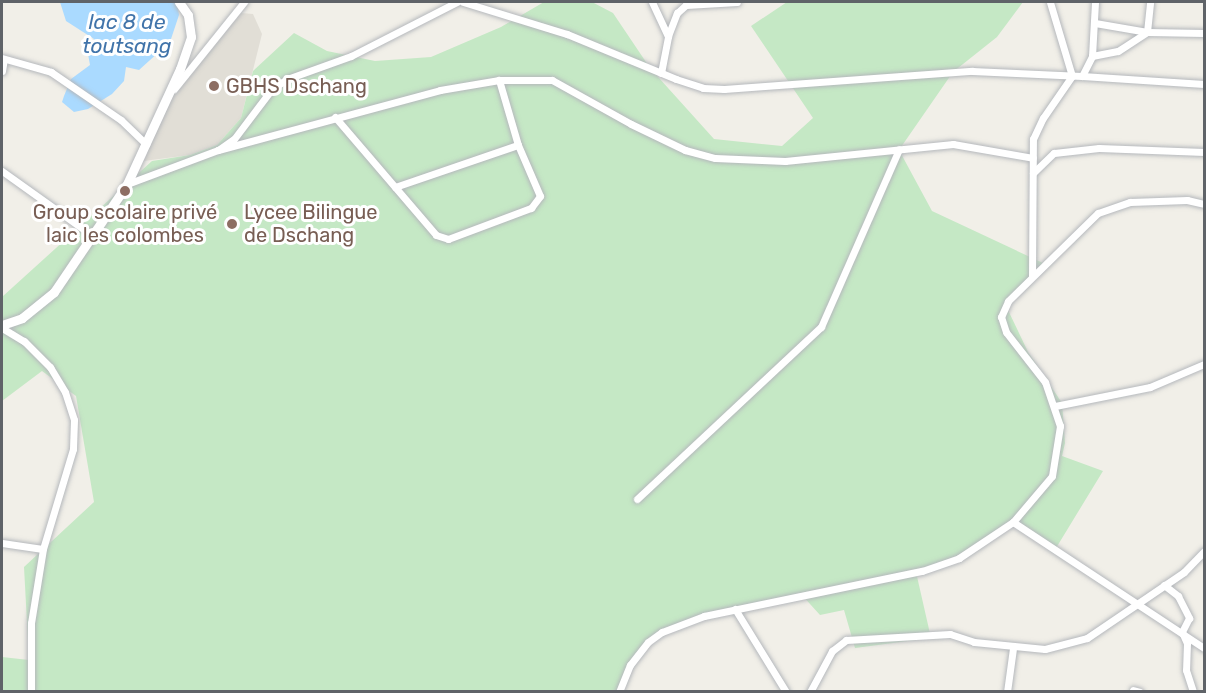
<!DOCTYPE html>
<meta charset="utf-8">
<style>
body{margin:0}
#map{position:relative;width:1206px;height:693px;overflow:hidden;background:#f1efe8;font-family:Rubik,sans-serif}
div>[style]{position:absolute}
.education>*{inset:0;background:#e1ded6}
.green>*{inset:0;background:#c5e8c5}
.water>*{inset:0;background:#aadaff}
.roads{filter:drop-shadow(0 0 2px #b5b8bc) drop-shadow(0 0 2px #b5b8bc)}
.minor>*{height:7px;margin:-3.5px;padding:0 3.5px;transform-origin:3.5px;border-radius:3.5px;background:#fff}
.tertiary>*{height:9px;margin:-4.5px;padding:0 4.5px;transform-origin:4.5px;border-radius:4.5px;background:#fff}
.dots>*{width:16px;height:16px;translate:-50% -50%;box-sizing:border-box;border:3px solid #fff;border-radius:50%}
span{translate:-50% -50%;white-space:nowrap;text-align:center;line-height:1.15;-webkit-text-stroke:6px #fff;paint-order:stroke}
.education-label{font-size:20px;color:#785e54}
.left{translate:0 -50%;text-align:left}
.water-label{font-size:21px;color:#4174aa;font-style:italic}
.frame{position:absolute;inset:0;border:3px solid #5f6368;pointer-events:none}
</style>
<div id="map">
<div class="education">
<i style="clip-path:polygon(241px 13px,253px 14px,262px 34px,241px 118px,217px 145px,190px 155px,144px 161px,166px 102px)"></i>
</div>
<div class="green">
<i style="clip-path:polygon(544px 2px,592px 2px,613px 13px,650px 68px,714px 139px,782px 146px,813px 118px,751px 26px,787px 2px,1023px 2px,997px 37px,953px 72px,899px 150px,932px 211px,1045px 264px,1007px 308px,1028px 352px,1062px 403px,1065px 443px,1062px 456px,1103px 471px,1053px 553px,1016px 522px,981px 546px,916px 572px,931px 638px,855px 648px,844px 610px,820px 615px,800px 593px,691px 622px,660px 635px,632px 662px,621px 691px,2px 691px,2px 657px,29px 660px,24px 567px,94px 502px,76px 396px,42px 371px,2px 401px,2px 297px,152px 161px,190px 155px,217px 145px,241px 118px,253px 71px,294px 33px,327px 51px,375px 61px,431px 57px,501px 27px)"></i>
</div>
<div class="water">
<i style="clip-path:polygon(60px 2px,177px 2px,179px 15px,170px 42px,139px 70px,126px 67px,124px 81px,112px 94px,88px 109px,74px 112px,62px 102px,64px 96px,71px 79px,90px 65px,88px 54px,94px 39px,66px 21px)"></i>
</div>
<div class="roads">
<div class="minor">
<i style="left:463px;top:2px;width:109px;rotate:17.1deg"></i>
<i style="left:567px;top:34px;width:118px;rotate:22.4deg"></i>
<i style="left:676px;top:79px;width:28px;rotate:18deg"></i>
<i style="left:703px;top:88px;width:21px;rotate:3deg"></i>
<i style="left:724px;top:89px;width:249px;rotate:-4.2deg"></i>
<i style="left:972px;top:71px;width:110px;rotate:2.6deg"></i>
<i style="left:1082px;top:76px;width:22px;rotate:-63deg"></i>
<i style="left:1092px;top:56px;width:54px;rotate:-86.8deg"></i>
<i style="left:652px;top:2px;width:38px;rotate:65deg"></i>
<i style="left:1095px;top:23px;width:53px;rotate:9.8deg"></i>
<i style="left:1147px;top:32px;width:30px;rotate:-84deg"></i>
<i style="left:1092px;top:56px;width:26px;rotate:-11deg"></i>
<i style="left:1118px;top:51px;width:35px;rotate:-33deg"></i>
<i style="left:1147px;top:32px;width:57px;rotate:1deg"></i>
<i style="left:2px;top:58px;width:51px;rotate:15.9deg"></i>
<i style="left:51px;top:72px;width:85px;rotate:34.4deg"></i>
<i style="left:121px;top:120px;width:35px;rotate:44deg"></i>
<i style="left:2px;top:71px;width:12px;rotate:-81deg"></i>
<i style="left:661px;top:73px;width:38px;rotate:-79deg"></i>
<i style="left:668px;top:36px;width:25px;rotate:-69deg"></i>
<i style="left:677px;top:13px;width:12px;rotate:-42deg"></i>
<i style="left:686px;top:5px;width:51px;rotate:-3.4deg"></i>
<i style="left:1082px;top:76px;width:122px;rotate:3.8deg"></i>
<i style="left:174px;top:89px;width:112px;rotate:-51.2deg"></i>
<i style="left:335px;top:117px;width:155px;rotate:49.4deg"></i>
<i style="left:436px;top:235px;width:13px;rotate:18deg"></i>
<i style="left:448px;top:239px;width:89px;rotate:-20.5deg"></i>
<i style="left:531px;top:208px;width:15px;rotate:-53deg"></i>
<i style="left:540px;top:196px;width:56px;rotate:-113.3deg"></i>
<i style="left:518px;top:145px;width:68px;rotate:-106.3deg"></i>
<i style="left:218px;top:150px;width:230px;rotate:-15.1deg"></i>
<i style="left:440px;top:90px;width:60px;rotate:-9.6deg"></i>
<i style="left:499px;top:80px;width:53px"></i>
<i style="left:552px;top:80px;width:90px;rotate:29.1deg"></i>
<i style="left:631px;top:124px;width:60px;rotate:25.7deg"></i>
<i style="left:685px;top:150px;width:31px;rotate:15deg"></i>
<i style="left:715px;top:158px;width:70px;rotate:2.5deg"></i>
<i style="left:785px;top:161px;width:169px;rotate:-5.8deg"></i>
<i style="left:953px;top:144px;width:81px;rotate:9.9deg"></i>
<i style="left:2px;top:171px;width:112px;rotate:35.5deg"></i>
<i style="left:1033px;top:173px;width:29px;rotate:-44deg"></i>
<i style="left:1054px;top:153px;width:45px;rotate:-6.3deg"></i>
<i style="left:1099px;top:148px;width:105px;rotate:2.2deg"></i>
<i style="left:127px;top:184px;width:97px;rotate:-20.5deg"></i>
<i style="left:218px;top:150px;width:19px;rotate:-35deg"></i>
<i style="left:234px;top:139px;width:61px;rotate:-52.9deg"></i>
<i style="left:271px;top:90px;width:19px;rotate:-35deg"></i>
<i style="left:287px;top:79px;width:68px;rotate:-19.8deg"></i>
<i style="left:351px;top:56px;width:119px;rotate:-27deg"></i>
<i style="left:395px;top:187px;width:130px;rotate:-18.9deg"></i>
<i style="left:1032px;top:276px;width:137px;rotate:-89.6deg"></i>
<i style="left:1033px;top:139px;width:23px;rotate:-65deg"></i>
<i style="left:1043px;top:118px;width:51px;rotate:-55.4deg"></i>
<i style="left:1072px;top:76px;width:77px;rotate:-106.6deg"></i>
<i style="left:2px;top:328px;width:26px;rotate:31deg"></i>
<i style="left:24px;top:341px;width:37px;rotate:45deg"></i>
<i style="left:50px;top:367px;width:29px;rotate:59deg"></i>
<i style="left:65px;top:392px;width:29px;rotate:72deg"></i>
<i style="left:74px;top:420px;width:29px;rotate:92deg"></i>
<i style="left:73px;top:449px;width:104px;rotate:106.7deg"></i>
<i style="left:43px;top:549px;width:75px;rotate:99.2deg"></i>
<i style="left:31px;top:623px;width:69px;rotate:90deg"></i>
<i style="left:1055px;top:406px;width:97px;rotate:-11.3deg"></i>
<i style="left:1150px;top:387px;width:59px;rotate:-23.1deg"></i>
<i style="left:637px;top:499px;width:252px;rotate:-43.1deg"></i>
<i style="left:821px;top:327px;width:194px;rotate:-66.3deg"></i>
<i style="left:1013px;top:522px;width:229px;rotate:33.4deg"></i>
<i style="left:2px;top:543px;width:41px;rotate:8.3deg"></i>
<i style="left:1164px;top:585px;width:18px;rotate:38deg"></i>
<i style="left:1178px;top:596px;width:25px;rotate:63deg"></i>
<i style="left:1189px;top:618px;width:16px;rotate:117deg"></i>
<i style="left:1182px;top:632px;width:12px;rotate:66deg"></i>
<i style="left:1187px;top:643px;width:27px;rotate:92deg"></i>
<i style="left:1186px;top:670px;width:23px;rotate:72deg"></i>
<i style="left:735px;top:609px;width:97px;rotate:58.4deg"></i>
<i style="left:1133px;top:690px;width:7px;rotate:16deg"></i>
<i style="left:619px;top:692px;width:29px;rotate:-68deg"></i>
<i style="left:630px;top:665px;width:29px;rotate:-52deg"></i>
<i style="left:648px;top:642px;width:17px;rotate:-36deg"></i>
<i style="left:662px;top:632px;width:45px;rotate:-20.9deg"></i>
<i style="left:704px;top:616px;width:223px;rotate:-11.7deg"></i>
<i style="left:922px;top:571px;width:39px;rotate:-19deg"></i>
<i style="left:959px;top:558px;width:65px;rotate:-33.7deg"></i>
<i style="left:1013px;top:522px;width:60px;rotate:-49.7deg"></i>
<i style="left:1052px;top:476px;width:51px;rotate:-80.9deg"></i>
<i style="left:1060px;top:426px;width:46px;rotate:-108.8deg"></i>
<i style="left:1045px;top:382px;width:63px;rotate:-128deg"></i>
<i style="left:1006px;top:332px;width:16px;rotate:-108deg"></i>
<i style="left:1001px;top:317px;width:17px;rotate:-66deg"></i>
<i style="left:1008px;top:301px;width:126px;rotate:-44.4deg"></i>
<i style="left:1098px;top:213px;width:34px;rotate:-19deg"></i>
<i style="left:1130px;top:202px;width:57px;rotate:-2deg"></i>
<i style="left:1187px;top:200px;width:17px;rotate:13deg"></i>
<i style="left:810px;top:692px;width:47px;rotate:-61.8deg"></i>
<i style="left:832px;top:651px;width:18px;rotate:-38deg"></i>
<i style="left:846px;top:640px;width:104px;rotate:-3.3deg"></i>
<i style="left:950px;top:634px;width:25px;rotate:18deg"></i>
<i style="left:974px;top:642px;width:71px;rotate:5.6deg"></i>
<i style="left:1045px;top:649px;width:43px;rotate:-14.7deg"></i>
<i style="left:1087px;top:638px;width:117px;rotate:-34.2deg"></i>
<i style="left:1184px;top:572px;width:29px;rotate:-46deg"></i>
<i style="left:1007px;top:692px;width:44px;rotate:-82.2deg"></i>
</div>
<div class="tertiary">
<i style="left:2px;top:325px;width:21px;rotate:-19deg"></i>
<i style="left:22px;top:318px;width:41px;rotate:-39.1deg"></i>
<i style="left:54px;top:292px;width:130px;rotate:-55.9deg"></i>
<i style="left:127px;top:184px;width:127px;rotate:-65.3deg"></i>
<i style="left:180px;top:69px;width:34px;rotate:-71deg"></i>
<i style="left:191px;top:37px;width:22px;rotate:-98deg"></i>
<i style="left:188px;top:15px;width:16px;rotate:-125deg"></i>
</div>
</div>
<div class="dots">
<i style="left:214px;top:86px;background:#8d6e63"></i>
<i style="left:125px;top:191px;background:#8d6e63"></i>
<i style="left:232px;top:224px;background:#8d6e63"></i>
</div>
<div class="education-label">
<span class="left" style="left:226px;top:86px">GBHS Dschang</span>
<span style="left:125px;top:224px">Group scolaire privé<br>laic les colombes</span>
<span class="left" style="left:244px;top:224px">Lycee Bilingue<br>de Dschang</span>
</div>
<div class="water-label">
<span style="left:127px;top:34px">lac 8 de<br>toutsang</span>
</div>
<div class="frame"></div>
</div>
